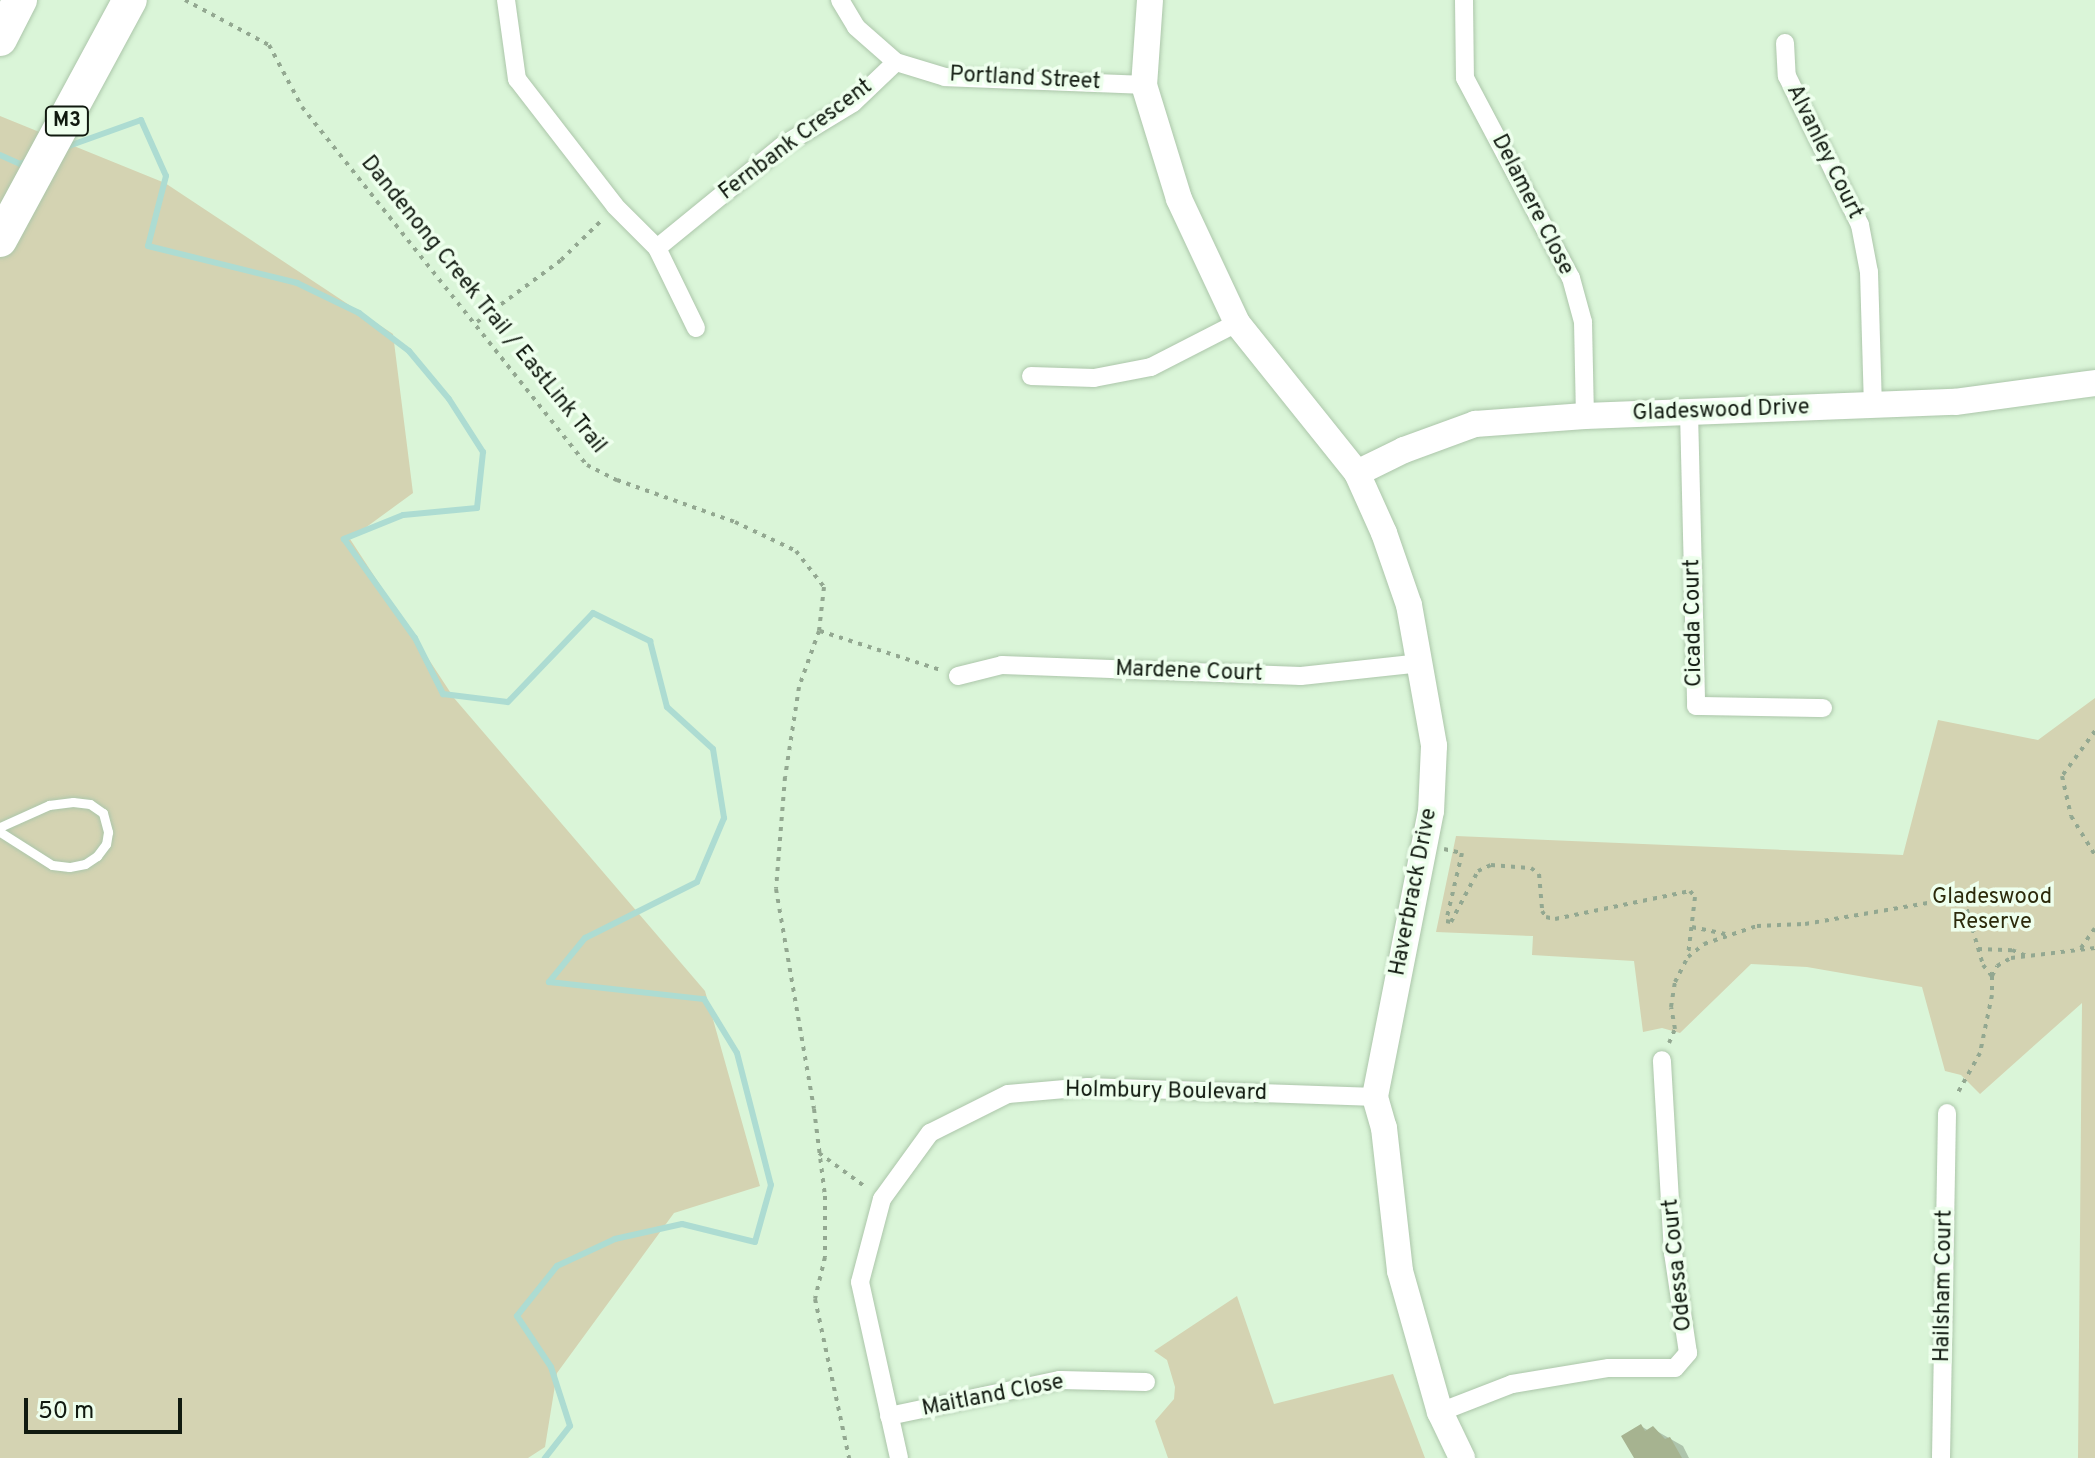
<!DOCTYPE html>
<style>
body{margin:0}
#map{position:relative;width:2095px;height:1458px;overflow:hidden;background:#daf5d8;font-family:Overpass,sans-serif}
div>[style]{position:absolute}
.green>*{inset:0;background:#d4d3b2}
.shadow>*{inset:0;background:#0003}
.stream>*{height:6px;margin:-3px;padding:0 3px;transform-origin:3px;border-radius:3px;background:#addcd2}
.building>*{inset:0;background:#a6b390}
.path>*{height:4px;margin-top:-2px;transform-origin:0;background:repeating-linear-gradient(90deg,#93a891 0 4px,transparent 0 10px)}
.roads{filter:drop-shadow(0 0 2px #acc6aa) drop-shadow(0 0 2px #acc6aa)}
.lane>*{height:9px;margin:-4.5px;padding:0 4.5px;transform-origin:4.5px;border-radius:4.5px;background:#fff}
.street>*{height:18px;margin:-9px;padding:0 9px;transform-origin:9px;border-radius:9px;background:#fff}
.secondary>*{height:26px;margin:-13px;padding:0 13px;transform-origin:13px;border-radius:13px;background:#fff}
.highway>*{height:34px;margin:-17px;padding:0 17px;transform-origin:17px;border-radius:17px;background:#fff}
span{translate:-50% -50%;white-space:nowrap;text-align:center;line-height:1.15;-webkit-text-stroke:7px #eeffed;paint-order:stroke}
.shield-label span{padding:2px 6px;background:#eeffed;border:2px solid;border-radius:6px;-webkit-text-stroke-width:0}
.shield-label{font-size:20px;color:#111a10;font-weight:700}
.street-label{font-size:22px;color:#111a10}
.park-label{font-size:22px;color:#2c2a0b}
.scale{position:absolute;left:24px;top:1398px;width:158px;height:36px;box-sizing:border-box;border:4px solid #111a10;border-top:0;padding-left:10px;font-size:24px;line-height:28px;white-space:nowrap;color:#111a10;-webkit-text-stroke:6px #eeffed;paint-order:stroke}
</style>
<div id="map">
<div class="green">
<i style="clip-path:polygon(0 116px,165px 183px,393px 334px,413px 493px,350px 539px,454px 698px,705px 991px,760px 1186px,674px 1213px,557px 1373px,545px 1447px,528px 1458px,0 1458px)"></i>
<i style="clip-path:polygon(2095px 698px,2095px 1458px,2078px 1458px,2082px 1003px,1980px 1094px,1961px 1075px,1945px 1071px,1922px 987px,1807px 967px,1751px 964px,1680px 1033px,1662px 1028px,1643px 1032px,1634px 961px,1532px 955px,1533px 936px,1436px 932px,1456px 836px,1903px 855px,1938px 720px,2038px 740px)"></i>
<i style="clip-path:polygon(1237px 1296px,1274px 1404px,1393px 1374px,1425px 1458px,1168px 1458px,1155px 1421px,1174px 1399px,1175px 1387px,1167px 1360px,1154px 1351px)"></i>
</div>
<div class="shadow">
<i style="clip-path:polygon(1641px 1426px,1649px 1431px,1653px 1429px,1683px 1446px,1689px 1458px,1636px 1458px)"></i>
</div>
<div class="stream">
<i style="left:63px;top:148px;width:83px;rotate:-19.7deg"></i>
<i style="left:141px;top:120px;width:61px;rotate:65.9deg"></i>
<i style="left:166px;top:176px;width:72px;rotate:104.4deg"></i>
<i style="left:148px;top:246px;width:154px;rotate:13.9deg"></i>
<i style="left:297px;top:283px;width:69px;rotate:25.8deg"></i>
<i style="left:359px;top:313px;width:63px;rotate:37.2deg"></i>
<i style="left:409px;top:351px;width:62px;rotate:50.2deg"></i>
<i style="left:449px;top:399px;width:63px;rotate:57.3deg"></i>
<i style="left:483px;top:452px;width:56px;rotate:96.1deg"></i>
<i style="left:477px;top:508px;width:74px;rotate:174.6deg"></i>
<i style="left:403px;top:515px;width:64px;rotate:157.9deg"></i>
<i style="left:344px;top:539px;width:122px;rotate:54.4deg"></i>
<i style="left:415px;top:638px;width:63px;rotate:63.4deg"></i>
<i style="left:443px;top:694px;width:65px;rotate:7deg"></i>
<i style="left:508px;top:702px;width:123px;rotate:-46.3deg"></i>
<i style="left:593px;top:613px;width:64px;rotate:26.2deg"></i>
<i style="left:650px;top:641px;width:68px;rotate:75.6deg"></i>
<i style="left:667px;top:707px;width:62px;rotate:42.4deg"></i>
<i style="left:713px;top:749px;width:70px;rotate:80.9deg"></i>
<i style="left:724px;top:818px;width:69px;rotate:112.9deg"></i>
<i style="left:697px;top:882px;width:125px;rotate:153.4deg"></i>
<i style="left:585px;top:938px;width:57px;rotate:129.3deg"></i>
<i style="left:549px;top:982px;width:156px;rotate:6.3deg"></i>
<i style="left:704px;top:999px;width:63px;rotate:58.6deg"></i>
<i style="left:737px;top:1053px;width:136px;rotate:75.6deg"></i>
<i style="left:771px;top:1185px;width:59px;rotate:105.7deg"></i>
<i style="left:755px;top:1242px;width:75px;rotate:-166.1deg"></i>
<i style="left:682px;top:1224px;width:69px;rotate:167.4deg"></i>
<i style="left:615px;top:1239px;width:64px;rotate:155deg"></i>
<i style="left:557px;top:1266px;width:64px;rotate:128.7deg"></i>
<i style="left:517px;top:1316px;width:61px;rotate:56.3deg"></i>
<i style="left:551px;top:1367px;width:62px;rotate:72.1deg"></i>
<i style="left:570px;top:1426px;width:41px;rotate:128deg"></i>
<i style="left:0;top:155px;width:22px;rotate:24deg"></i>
<i style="left:20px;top:164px;width:11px;rotate:-22deg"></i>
</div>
<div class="building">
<i style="clip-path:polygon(1641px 1424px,1645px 1431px,1653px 1426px,1665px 1439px,1670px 1437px,1682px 1458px,1634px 1458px,1621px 1436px)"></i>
</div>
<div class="path">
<i style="left:185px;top:0;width:95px;rotate:28.2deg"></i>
<i style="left:269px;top:45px;width:70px;rotate:62deg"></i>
<i style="left:302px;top:107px;width:458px;rotate:51.5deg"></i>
<i style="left:587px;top:465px;width:34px;rotate:27deg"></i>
<i style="left:617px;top:480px;width:125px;rotate:19.6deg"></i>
<i style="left:735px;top:522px;width:68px;rotate:25.4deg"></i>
<i style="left:796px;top:551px;width:46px;rotate:52.1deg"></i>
<i style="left:824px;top:587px;width:44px;rotate:96.5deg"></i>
<i style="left:819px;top:631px;width:59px;rotate:109.7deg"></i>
<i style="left:799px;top:687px;width:91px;rotate:98.8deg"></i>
<i style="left:785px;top:777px;width:112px;rotate:94.6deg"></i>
<i style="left:776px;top:889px;width:223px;rotate:80.2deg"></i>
<i style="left:814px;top:1109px;width:88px;rotate:82.8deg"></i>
<i style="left:825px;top:1196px;width:61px;rotate:90deg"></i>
<i style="left:825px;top:1257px;width:43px;rotate:103.4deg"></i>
<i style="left:815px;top:1299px;width:163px;rotate:77.9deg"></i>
<i style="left:477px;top:322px;width:104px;rotate:-36.4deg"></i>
<i style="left:561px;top:260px;width:57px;rotate:-44.3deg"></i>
<i style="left:820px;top:631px;width:127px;rotate:17.9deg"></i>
<i style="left:2095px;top:731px;width:56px;rotate:126.3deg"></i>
<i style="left:2062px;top:776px;width:41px;rotate:77.3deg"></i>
<i style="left:2071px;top:816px;width:46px;rotate:58.4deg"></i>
<i style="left:1444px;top:849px;width:18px;rotate:13deg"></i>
<i style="left:1462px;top:853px;width:70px;rotate:103.2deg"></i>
<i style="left:1446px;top:921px;width:5px;rotate:11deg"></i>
<i style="left:1451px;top:922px;width:58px;rotate:-62.1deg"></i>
<i style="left:1478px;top:871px;width:14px;rotate:-25deg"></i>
<i style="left:1491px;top:865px;width:40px;rotate:4.3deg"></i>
<i style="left:1531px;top:868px;width:10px;rotate:37deg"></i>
<i style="left:1539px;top:874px;width:37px;rotate:85deg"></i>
<i style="left:1542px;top:911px;width:7px;rotate:56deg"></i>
<i style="left:1546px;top:917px;width:9px;rotate:13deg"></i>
<i style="left:1555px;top:919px;width:138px;rotate:-11.7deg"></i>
<i style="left:1690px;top:891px;width:8px;rotate:50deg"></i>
<i style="left:1695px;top:897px;width:59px;rotate:96.8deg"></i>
<i style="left:1692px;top:927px;width:34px;rotate:12deg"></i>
<i style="left:2081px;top:948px;width:24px;rotate:-55deg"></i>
<i style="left:1978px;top:949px;width:34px;rotate:2deg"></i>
<i style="left:2012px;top:950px;width:16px;rotate:22deg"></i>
<i style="left:1992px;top:976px;width:11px;rotate:-63deg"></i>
<i style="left:1997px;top:966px;width:16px;rotate:-30deg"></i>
<i style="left:2011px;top:958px;width:85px;rotate:-6.8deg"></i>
<i style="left:1669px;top:1043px;width:15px;rotate:-67deg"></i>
<i style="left:1675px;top:1029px;width:22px;rotate:-100deg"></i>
<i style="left:1671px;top:1007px;width:25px;rotate:-81deg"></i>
<i style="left:1675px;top:982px;width:28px;rotate:-63deg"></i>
<i style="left:1688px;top:957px;width:21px;rotate:-39deg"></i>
<i style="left:1704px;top:944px;width:56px;rotate:-18.8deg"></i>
<i style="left:1757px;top:926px;width:48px;rotate:-2.4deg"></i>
<i style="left:1805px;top:924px;width:154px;rotate:-9.7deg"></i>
<i style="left:1957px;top:898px;width:7px;rotate:16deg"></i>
<i style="left:1964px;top:900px;width:68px;rotate:73.7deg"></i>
<i style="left:1983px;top:965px;width:14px;rotate:51deg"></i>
<i style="left:1992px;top:976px;width:19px;rotate:90deg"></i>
<i style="left:1992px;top:995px;width:59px;rotate:101.7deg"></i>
<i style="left:1980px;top:1053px;width:49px;rotate:119.2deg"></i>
<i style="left:819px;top:1153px;width:59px;rotate:36.1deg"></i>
</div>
<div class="roads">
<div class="lane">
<i style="left:0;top:827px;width:54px;rotate:-24.2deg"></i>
<i style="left:49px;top:805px;width:24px;rotate:-7deg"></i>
<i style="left:73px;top:802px;width:17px;rotate:7deg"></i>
<i style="left:90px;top:804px;width:16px;rotate:35deg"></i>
<i style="left:103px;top:813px;width:20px;rotate:75deg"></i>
<i style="left:108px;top:832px;width:12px;rotate:99deg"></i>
<i style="left:106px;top:844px;width:15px;rotate:127deg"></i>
<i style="left:97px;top:856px;width:14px;rotate:146deg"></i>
<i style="left:85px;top:864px;width:16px;rotate:169deg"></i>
<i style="left:69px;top:867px;width:17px;rotate:-173deg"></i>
<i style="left:52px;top:865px;width:62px;rotate:-147.6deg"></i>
</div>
<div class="street">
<i style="left:506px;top:0;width:80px;rotate:82.1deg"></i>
<i style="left:517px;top:79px;width:160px;rotate:52.3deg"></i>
<i style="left:615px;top:206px;width:59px;rotate:45deg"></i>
<i style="left:657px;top:248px;width:89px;rotate:64deg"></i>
<i style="left:840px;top:0;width:31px;rotate:59deg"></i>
<i style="left:856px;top:27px;width:53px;rotate:41.2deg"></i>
<i style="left:896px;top:62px;width:51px;rotate:17deg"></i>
<i style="left:945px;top:77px;width:199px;rotate:2.3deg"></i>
<i style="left:1464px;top:0;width:78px;rotate:89.3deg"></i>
<i style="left:1465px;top:78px;width:226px;rotate:62.1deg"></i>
<i style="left:1571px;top:278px;width:46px;rotate:74.7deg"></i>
<i style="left:1583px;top:322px;width:94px;rotate:88.8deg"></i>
<i style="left:1785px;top:43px;width:33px;rotate:87deg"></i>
<i style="left:1787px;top:76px;width:166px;rotate:63.9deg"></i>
<i style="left:1860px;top:225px;width:48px;rotate:79.2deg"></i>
<i style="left:1869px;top:272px;width:132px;rotate:88.3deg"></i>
<i style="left:657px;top:248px;width:161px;rotate:-39.2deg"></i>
<i style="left:782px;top:146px;width:83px;rotate:-31.2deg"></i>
<i style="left:853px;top:103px;width:59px;rotate:-43.6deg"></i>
<i style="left:1031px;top:376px;width:63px;rotate:1.8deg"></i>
<i style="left:1094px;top:378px;width:58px;rotate:-10.9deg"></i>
<i style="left:1151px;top:367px;width:97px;rotate:-27.1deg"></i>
<i style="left:1689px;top:412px;width:294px;rotate:88.6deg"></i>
<i style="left:1696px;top:706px;width:127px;rotate:0.9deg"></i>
<i style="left:958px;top:676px;width:45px;rotate:-14deg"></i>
<i style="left:1002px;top:665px;width:299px;rotate:2.1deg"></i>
<i style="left:1301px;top:676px;width:121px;rotate:-6.2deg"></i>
<i style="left:1440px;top:1412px;width:77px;rotate:-21.3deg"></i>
<i style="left:1512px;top:1384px;width:98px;rotate:-9.4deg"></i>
<i style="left:1609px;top:1368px;width:66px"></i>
<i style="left:1675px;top:1368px;width:20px;rotate:-49deg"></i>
<i style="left:1688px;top:1353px;width:101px;rotate:-98.5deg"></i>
<i style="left:1673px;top:1253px;width:193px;rotate:-93.3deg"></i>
<i style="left:889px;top:1416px;width:175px;rotate:-11.9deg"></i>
<i style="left:1060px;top:1380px;width:86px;rotate:1.3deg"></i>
<i style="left:899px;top:1458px;width:180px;rotate:-102.5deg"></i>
<i style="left:860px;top:1282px;width:86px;rotate:-75.2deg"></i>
<i style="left:882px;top:1199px;width:82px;rotate:-54deg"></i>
<i style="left:930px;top:1133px;width:87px;rotate:-26.6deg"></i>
<i style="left:1008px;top:1094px;width:80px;rotate:-5deg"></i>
<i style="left:1088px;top:1087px;width:287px;rotate:2deg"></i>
<i style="left:1941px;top:1458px;width:345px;rotate:-89deg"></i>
</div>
<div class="secondary">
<i style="left:1150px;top:0;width:85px;rotate:94deg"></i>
<i style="left:1144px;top:85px;width:119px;rotate:72.9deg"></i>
<i style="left:1179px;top:199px;width:137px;rotate:64.9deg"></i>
<i style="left:1237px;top:323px;width:192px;rotate:51.3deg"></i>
<i style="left:1357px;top:473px;width:66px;rotate:65.8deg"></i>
<i style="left:1384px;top:533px;width:76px;rotate:70.9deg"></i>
<i style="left:1409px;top:605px;width:143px;rotate:79.9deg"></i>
<i style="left:1434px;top:746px;width:65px;rotate:92.6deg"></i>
<i style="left:1431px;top:811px;width:291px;rotate:101.1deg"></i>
<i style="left:1375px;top:1097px;width:32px;rotate:74deg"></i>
<i style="left:1384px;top:1128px;width:144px;rotate:83.6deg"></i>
<i style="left:1400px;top:1271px;width:147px;rotate:74.2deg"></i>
<i style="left:1440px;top:1412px;width:51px;rotate:64.4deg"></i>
<i style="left:1357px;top:473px;width:52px;rotate:-26.1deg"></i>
<i style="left:1404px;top:450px;width:76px;rotate:-20.1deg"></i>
<i style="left:1475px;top:424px;width:110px;rotate:-4.2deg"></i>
<i style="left:1585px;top:416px;width:370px;rotate:-2.2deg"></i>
<i style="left:1955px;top:402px;width:141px;rotate:-7.7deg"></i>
</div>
<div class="highway">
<i style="left:0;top:39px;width:44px;rotate:-62.9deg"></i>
<i style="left:0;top:240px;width:273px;rotate:-61.6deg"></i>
</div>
</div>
<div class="shield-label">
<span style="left:67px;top:121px">M3</span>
</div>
<div class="street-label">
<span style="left:1025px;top:79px;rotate:3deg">Portland Street</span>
<span style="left:796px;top:140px;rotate:-37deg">Fernbank Crescent</span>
<span style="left:1824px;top:152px;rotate:64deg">Alvanley Court</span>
<span style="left:1532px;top:205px;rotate:63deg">Delamere Close</span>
<span style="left:483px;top:305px;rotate:51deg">Dandenong Creek Trail / EastLink Trail</span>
<span style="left:1721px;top:411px;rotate:-2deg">Gladeswood Drive</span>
<span style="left:1694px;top:623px;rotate:-91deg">Cicada Court</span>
<span style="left:1189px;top:672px;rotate:2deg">Mardene Court</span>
<span style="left:1414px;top:892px;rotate:-79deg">Haverbrack Drive</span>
<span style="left:1166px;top:1092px;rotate:1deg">Holmbury Boulevard</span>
<span style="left:1678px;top:1265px;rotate:-96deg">Odessa Court</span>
<span style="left:1944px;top:1286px;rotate:-89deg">Hailsham Court</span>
<span style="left:993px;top:1396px;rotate:-11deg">Maitland Close</span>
</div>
<div class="park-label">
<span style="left:1992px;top:910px">Gladeswood<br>Reserve</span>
</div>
<div class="scale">50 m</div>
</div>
